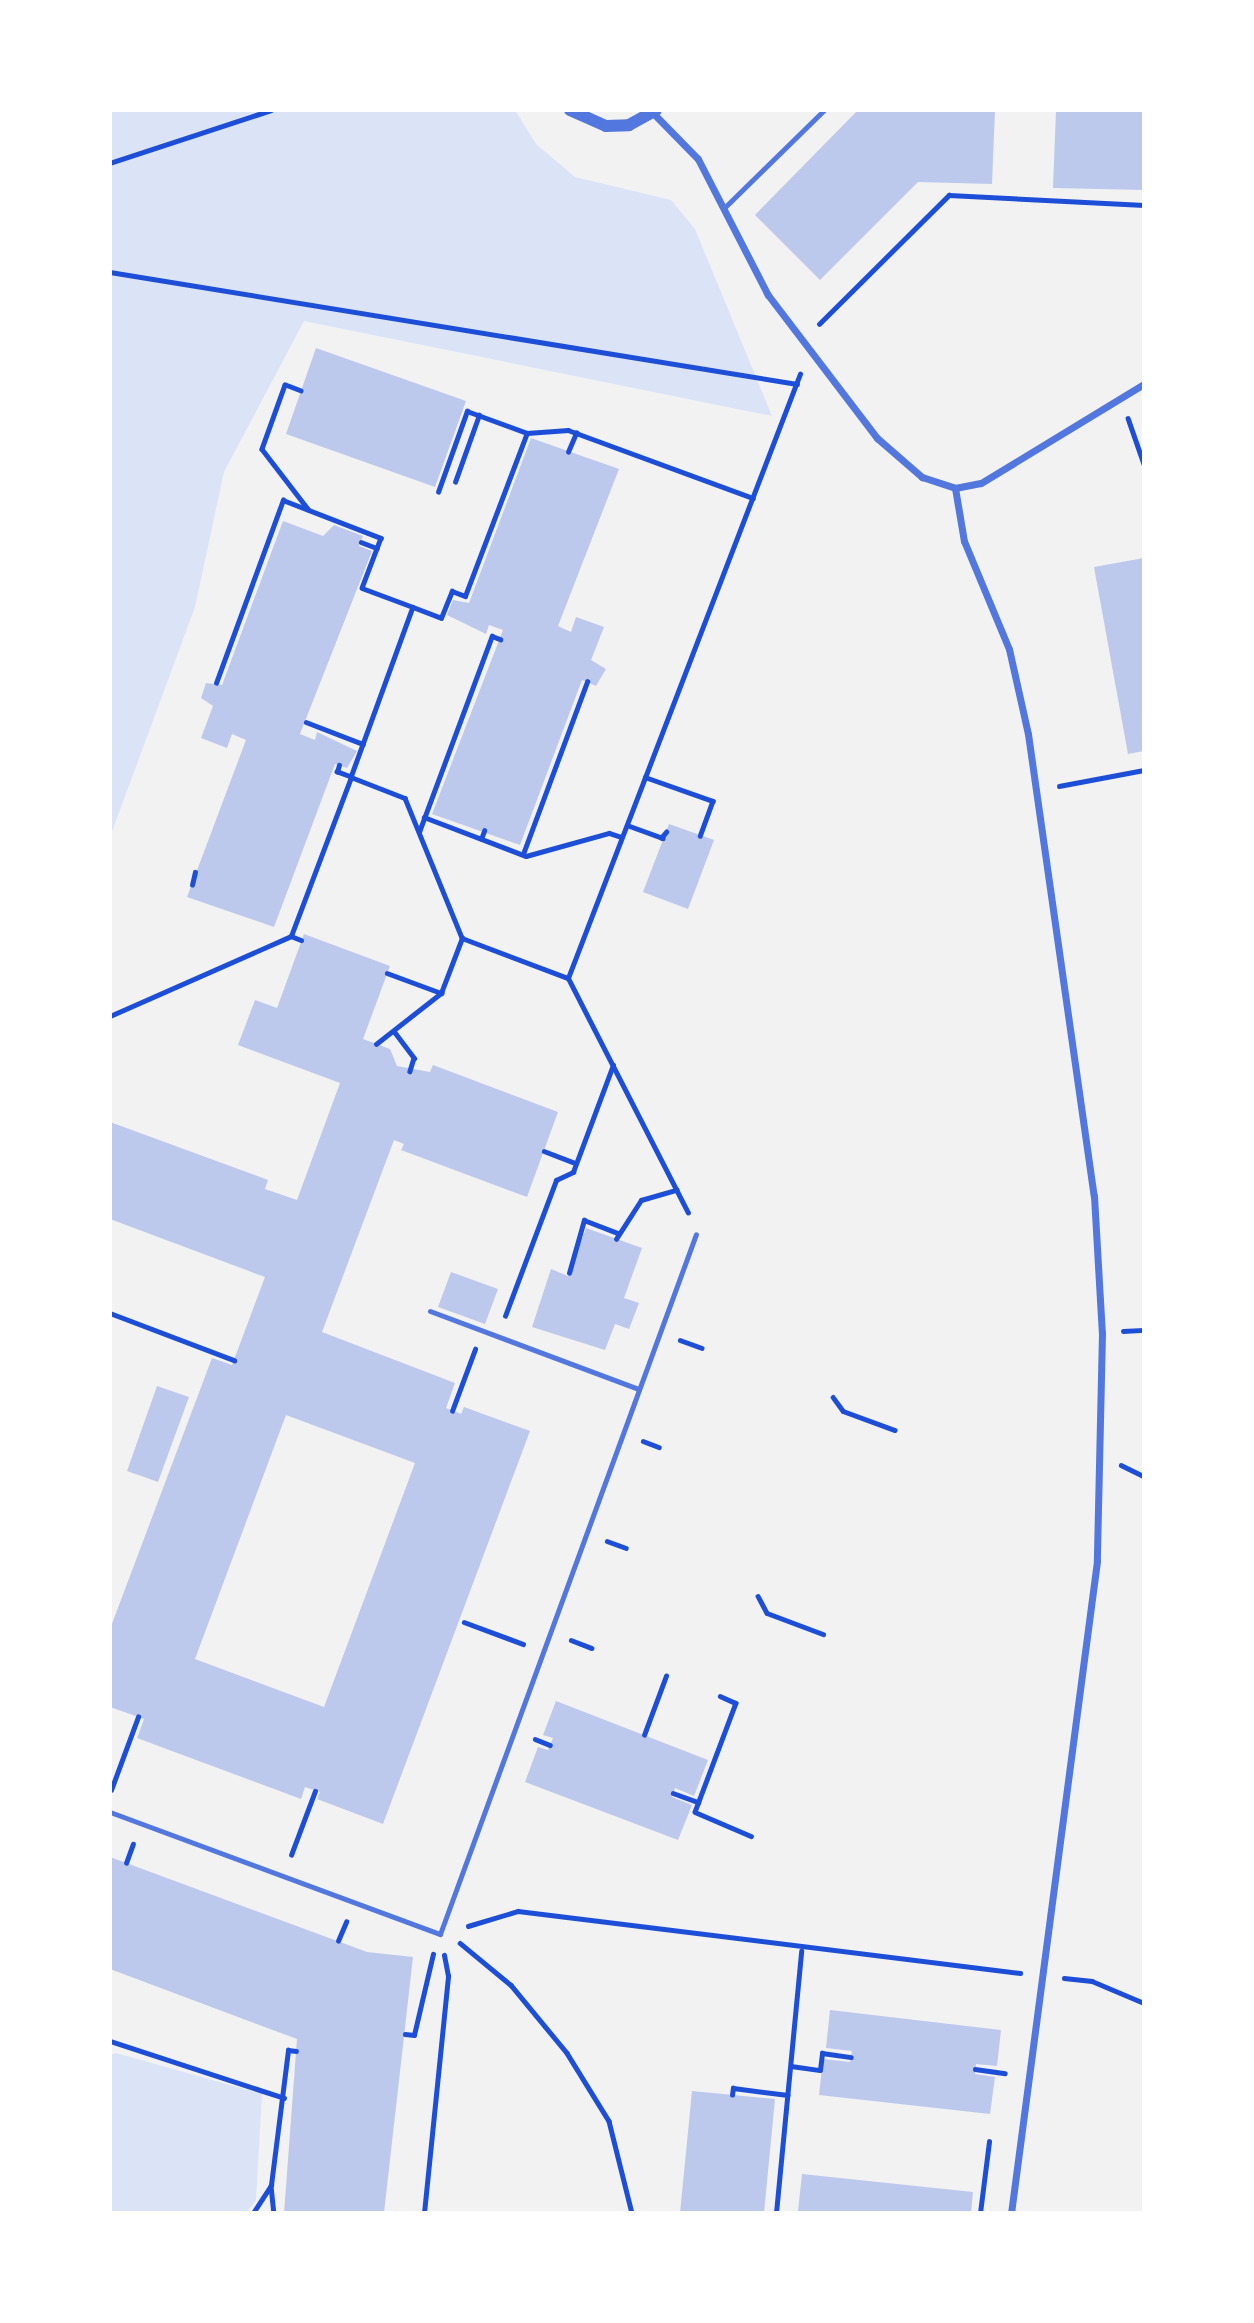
<!DOCTYPE html>
<style>
body{margin:0}
#map{position:relative;width:1254px;height:2323px;overflow:hidden;background:#f2f2f2;font-family:"Fira Sans Condensed",sans-serif}
div>[style]{position:absolute}
.green>*{inset:0;background:#dbe4f7}
.building>*{inset:0;background:#bdc9ec}
.path>*{height:4.5px;margin:-2.25px;padding:0 2.25px;transform-origin:2.25px;border-radius:2.25px;background:#1d4ed8}
.service>*{height:5px;margin:-2.5px;padding:0 2.5px;transform-origin:2.5px;border-radius:2.5px;background:#5277de}
.minor>*{height:7px;margin:-3.5px;padding:0 3.5px;transform-origin:3.5px;border-radius:3.5px;background:#5277de}
.tertiary>*{height:12px;margin:-6px;padding:0 6px;transform-origin:6px;border-radius:6px;background:#5277de}
span{translate:-50% -50%;white-space:nowrap;text-align:center;line-height:1.15;-webkit-text-stroke:5px #fff;paint-order:stroke}
.frame{position:absolute;inset:0;border:112px solid #fff;pointer-events:none}
</style>
<div id="map">
<div class="green">
<i style="clip-path:polygon(110px 110px,515px 110px,536px 144px,575px 177px,671px 200px,695px 229px,772px 416px,304px 321px,224px 472px,195px 607px,110px 837px)"></i>
<i style="clip-path:polygon(116px 2053px,262px 2094px,256px 2200px,246px 2213px,110px 2213px,110px 2055px)"></i>
</div>
<div class="building">
<i style="clip-path:polygon(858px 110px,995px 110px,992px 184px,918px 182px,820px 280px,755px 215px)"></i>
<i style="clip-path:polygon(1056px 110px,1144px 110px,1144px 190px,1053px 188px)"></i>
<i style="clip-path:polygon(316px 348px,466px 401px,435px 487px,286px 434px)"></i>
<i style="clip-path:polygon(531px 438px,619px 469px,558px 626px,571px 632px,576px 617px,604px 627px,591px 660px,606px 669px,596px 686px,582px 680px,520px 845px,432px 814px,503px 630px,489px 625px,486px 634px,447px 615px,453px 600px,469px 603px)"></i>
<i style="clip-path:polygon(283px 521px,323px 536px,334px 525px,363px 536px,359px 546px,372px 551px,300px 734px,315px 740px,317px 732px,357px 751px,347px 768px,335px 764px,274px 927px,187px 897px,246px 740px,232px 734px,227px 748px,201px 738px,213px 706px,201px 698px,206px 683px,222px 685px)"></i>
<i style="clip-path:polygon(1144px 558px,1144px 751px,1128px 754px,1094px 567px)"></i>
<i style="clip-path:polygon(669px 824px,714px 840px,688px 909px,643px 892px)"></i>
<i style="clip-path:polygon(evenodd,304px 934px,390px 966px,363px 1039px,390px 1049px,397px 1066px,430px 1072px,433px 1065px,558px 1112px,527px 1197px,401px 1150px,404px 1144px,394px 1140px,322px 1332px,455px 1383px,446px 1408px,461px 1414px,464px 1407px,530px 1431px,383px 1824px,317px 1799px,320px 1792px,305px 1787px,301px 1799px,137px 1738px,144px 1719px,110px 1707px,110px 1629px,212px 1358px,232px 1365px,265px 1277px,110px 1219px,110px 1122px,268px 1180px,265px 1189px,297px 1200px,340px 1083px,238px 1045px,255px 1000px,277px 1008px,304px 934px,286px 1415px,415px 1463px,324px 1707px,195px 1659px,286px 1415px)"></i>
<i style="clip-path:polygon(586px 1228px,642px 1248px,624px 1298px,639px 1303px,629px 1329px,615px 1324px,605px 1350px,532px 1327px,551px 1269px,568px 1276px)"></i>
<i style="clip-path:polygon(451px 1272px,498px 1289px,485px 1324px,438px 1307px)"></i>
<i style="clip-path:polygon(157px 1386px,189px 1397px,158px 1482px,127px 1471px)"></i>
<i style="clip-path:polygon(556px 1701px,708px 1760px,694px 1796px,675px 1788px,672px 1797px,692px 1805px,678px 1840px,525px 1782px,538px 1747px,548px 1750px,553px 1738px,543px 1735px)"></i>
<i style="clip-path:polygon(110px 1857px,367px 1952px,413px 1957px,384px 2213px,284px 2213px,297px 2039px,110px 1969px)"></i>
<i style="clip-path:polygon(830px 2010px,1001px 2030px,997px 2066px,976px 2064px,975px 2074px,995px 2077px,990px 2114px,819px 2095px,823px 2059px,850px 2062px,852px 2051px,826px 2048px)"></i>
<i style="clip-path:polygon(692px 2091px,775px 2099px,764px 2213px,680px 2213px)"></i>
<i style="clip-path:polygon(802px 2174px,973px 2192px,971px 2213px,798px 2211px)"></i>
</div>
<div class="path">
<i style="left:110px;top:163px;width:169px;rotate:-18.2deg"></i>
<i style="left:110px;top:272px;width:696px;rotate:9.26deg"></i>
<i style="left:819px;top:324px;width:183px;rotate:-44.8deg"></i>
<i style="left:949px;top:195px;width:195px;rotate:2.9deg"></i>
<i style="left:301px;top:391px;width:17px;rotate:-159deg"></i>
<i style="left:285px;top:385px;width:68px;rotate:109.8deg"></i>
<i style="left:262px;top:449px;width:76px;rotate:52.5deg"></i>
<i style="left:1128px;top:418px;width:49px;rotate:70.8deg"></i>
<i style="left:568px;top:452px;width:21px;rotate:-67deg"></i>
<i style="left:455px;top:482px;width:71px;rotate:-70.3deg"></i>
<i style="left:438px;top:492px;width:86px;rotate:-70.3deg"></i>
<i style="left:467px;top:411px;width:64px;rotate:20.1deg"></i>
<i style="left:361px;top:542px;width:17px;rotate:21deg"></i>
<i style="left:413px;top:607px;width:30px;rotate:21deg"></i>
<i style="left:441px;top:618px;width:29px;rotate:-68deg"></i>
<i style="left:452px;top:591px;width:14px;rotate:21deg"></i>
<i style="left:465px;top:596px;width:174px;rotate:-69.2deg"></i>
<i style="left:527px;top:433px;width:41px;rotate:-4.2deg"></i>
<i style="left:568px;top:430px;width:197px;rotate:20.2deg"></i>
<i style="left:216px;top:683px;width:195px;rotate:-69.9deg"></i>
<i style="left:283px;top:500px;width:105px;rotate:21.2deg"></i>
<i style="left:381px;top:538px;width:53px;rotate:110.8deg"></i>
<i style="left:362px;top:588px;width:54px;rotate:20.4deg"></i>
<i style="left:413px;top:607px;width:181px;rotate:110deg"></i>
<i style="left:351px;top:777px;width:15px;rotate:-160deg"></i>
<i style="left:337px;top:772px;width:7px;rotate:-74deg"></i>
<i style="left:306px;top:722px;width:61px;rotate:21.1deg"></i>
<i style="left:645px;top:777px;width:72px;rotate:19.4deg"></i>
<i style="left:713px;top:801px;width:37px;rotate:110deg"></i>
<i style="left:1059px;top:786px;width:86px;rotate:-10.7deg"></i>
<i style="left:424px;top:817px;width:109px;rotate:20.9deg"></i>
<i style="left:526px;top:856px;width:86px;rotate:-15.5deg"></i>
<i style="left:609px;top:833px;width:13px;rotate:18deg"></i>
<i style="left:627px;top:825px;width:38px;rotate:20deg"></i>
<i style="left:419px;top:832px;width:209px;rotate:-69.6deg"></i>
<i style="left:492px;top:636px;width:9px;rotate:21deg"></i>
<i style="left:661px;top:838px;width:8px;rotate:-50deg"></i>
<i style="left:481px;top:839px;width:9px;rotate:-69deg"></i>
<i style="left:523px;top:854px;width:184px;rotate:-69.6deg"></i>
<i style="left:192px;top:885px;width:13px;rotate:-77deg"></i>
<i style="left:291px;top:936px;width:11px;rotate:22deg"></i>
<i style="left:387px;top:973px;width:58px;rotate:20.3deg"></i>
<i style="left:441px;top:993px;width:59px;rotate:-69.1deg"></i>
<i style="left:110px;top:1016px;width:198px;rotate:-23.8deg"></i>
<i style="left:291px;top:936px;width:170px;rotate:-69.3deg"></i>
<i style="left:351px;top:777px;width:58px;rotate:21.3deg"></i>
<i style="left:405px;top:798px;width:151px;rotate:67.8deg"></i>
<i style="left:462px;top:938px;width:113px;rotate:20.7deg"></i>
<i style="left:394px;top:1031px;width:34px;rotate:53deg"></i>
<i style="left:414px;top:1058px;width:14px;rotate:107deg"></i>
<i style="left:376px;top:1044px;width:83px;rotate:-38.1deg"></i>
<i style="left:544px;top:1151px;width:34px;rotate:21deg"></i>
<i style="left:688px;top:1213px;width:264px;rotate:-117.1deg"></i>
<i style="left:568px;top:978px;width:647px;rotate:-68.99deg"></i>
<i style="left:616px;top:1239px;width:46px;rotate:-57.3deg"></i>
<i style="left:641px;top:1200px;width:37px;rotate:-16deg"></i>
<i style="left:569px;top:1273px;width:55px;rotate:-74.2deg"></i>
<i style="left:584px;top:1220px;width:36px;rotate:21deg"></i>
<i style="left:110px;top:1313px;width:133px;rotate:20.8deg"></i>
<i style="left:505px;top:1316px;width:145px;rotate:-69.4deg"></i>
<i style="left:556px;top:1180px;width:19px;rotate:-25deg"></i>
<i style="left:573px;top:1172px;width:114px;rotate:-69.5deg"></i>
<i style="left:1123px;top:1331px;width:21px;rotate:-3deg"></i>
<i style="left:680px;top:1340px;width:23px;rotate:20deg"></i>
<i style="left:833px;top:1397px;width:17px;rotate:54deg"></i>
<i style="left:843px;top:1411px;width:55px;rotate:20.1deg"></i>
<i style="left:452px;top:1411px;width:66px;rotate:-69.6deg"></i>
<i style="left:643px;top:1441px;width:17px;rotate:21deg"></i>
<i style="left:1121px;top:1465px;width:25px;rotate:26deg"></i>
<i style="left:607px;top:1541px;width:20px;rotate:20deg"></i>
<i style="left:758px;top:1596px;width:19px;rotate:62deg"></i>
<i style="left:767px;top:1613px;width:60px;rotate:20.6deg"></i>
<i style="left:464px;top:1622px;width:63px;rotate:20.4deg"></i>
<i style="left:571px;top:1640px;width:22px;rotate:21deg"></i>
<i style="left:720px;top:1696px;width:17px;rotate:24deg"></i>
<i style="left:736px;top:1703px;width:116px;rotate:110.6deg"></i>
<i style="left:695px;top:1812px;width:61px;rotate:23.2deg"></i>
<i style="left:644px;top:1735px;width:63px;rotate:-69.6deg"></i>
<i style="left:535px;top:1739px;width:16px;rotate:22deg"></i>
<i style="left:111px;top:1790px;width:78px;rotate:-69.7deg"></i>
<i style="left:673px;top:1793px;width:27px;rotate:20deg"></i>
<i style="left:291px;top:1855px;width:68px;rotate:-69.4deg"></i>
<i style="left:126px;top:1863px;width:20px;rotate:-70deg"></i>
<i style="left:468px;top:1926px;width:52px;rotate:-16.7deg"></i>
<i style="left:518px;top:1911px;width:506px;rotate:7.04deg"></i>
<i style="left:338px;top:1941px;width:21px;rotate:-67deg"></i>
<i style="left:460px;top:1943px;width:66px;rotate:39.5deg"></i>
<i style="left:511px;top:1985px;width:88px;rotate:50.5deg"></i>
<i style="left:567px;top:2053px;width:80px;rotate:58.3deg"></i>
<i style="left:609px;top:2121px;width:95px;rotate:76deg"></i>
<i style="left:1064px;top:1978px;width:28px;rotate:6deg"></i>
<i style="left:1092px;top:1981px;width:56px;rotate:22.9deg"></i>
<i style="left:405px;top:2034px;width:9px;rotate:6deg"></i>
<i style="left:414px;top:2035px;width:83px;rotate:-76.8deg"></i>
<i style="left:110px;top:2041px;width:183px;rotate:18.1deg"></i>
<i style="left:791px;top:2066px;width:29px;rotate:8deg"></i>
<i style="left:820px;top:2070px;width:17px;rotate:-83deg"></i>
<i style="left:822px;top:2053px;width:29px;rotate:8deg"></i>
<i style="left:975px;top:2069px;width:30px;rotate:8deg"></i>
<i style="left:732px;top:2095px;width:7px;rotate:-82deg"></i>
<i style="left:733px;top:2088px;width:55px;rotate:7.3deg"></i>
<i style="left:271px;top:2186px;width:27px;rotate:84deg"></i>
<i style="left:253px;top:2213px;width:33px;rotate:-57deg"></i>
<i style="left:271px;top:2185px;width:136px;rotate:-82.8deg"></i>
<i style="left:288px;top:2050px;width:8px;rotate:7deg"></i>
<i style="left:424px;top:2213px;width:238px;rotate:-84.2deg"></i>
<i style="left:448px;top:1976px;width:21px;rotate:-101deg"></i>
<i style="left:776px;top:2213px;width:263px;rotate:-84.5deg"></i>
<i style="left:980px;top:2213px;width:72px;rotate:-82.8deg"></i>
</div>
<div class="service">
<i style="left:724px;top:208px;width:140px;rotate:-44.4deg"></i>
<i style="left:430px;top:1311px;width:223px;rotate:20.5deg"></i>
<i style="left:110px;top:1812px;width:352px;rotate:20.3deg"></i>
<i style="left:440px;top:1934px;width:745px;rotate:-69.91deg"></i>
</div>
<div class="minor">
<i style="left:653px;top:113px;width:64px;rotate:45.6deg"></i>
<i style="left:698px;top:159px;width:153px;rotate:62.8deg"></i>
<i style="left:768px;top:295px;width:180px;rotate:52.7deg"></i>
<i style="left:877px;top:438px;width:60px;rotate:40.9deg"></i>
<i style="left:922px;top:477px;width:35px;rotate:18deg"></i>
<i style="left:955px;top:488px;width:26px;rotate:-11deg"></i>
<i style="left:981px;top:483px;width:191px;rotate:-31.3deg"></i>
<i style="left:955px;top:488px;width:54px;rotate:80.4deg"></i>
<i style="left:964px;top:541px;width:117px;rotate:67.4deg"></i>
<i style="left:1009px;top:649px;width:87px;rotate:77.4deg"></i>
<i style="left:1028px;top:734px;width:467px;rotate:81.9deg"></i>
<i style="left:1094px;top:1196px;width:137px;rotate:86.7deg"></i>
<i style="left:1102px;top:1333px;width:228px;rotate:91.3deg"></i>
<i style="left:1097px;top:1561px;width:658px;rotate:97.51deg"></i>
</div>
<div class="tertiary">
<i style="left:570px;top:110px;width:39px;rotate:24deg"></i>
<i style="left:606px;top:126px;width:23px;rotate:-2deg"></i>
<i style="left:629px;top:125px;width:31px;rotate:-29deg"></i>
</div>
<div class="frame"></div>
</div>
